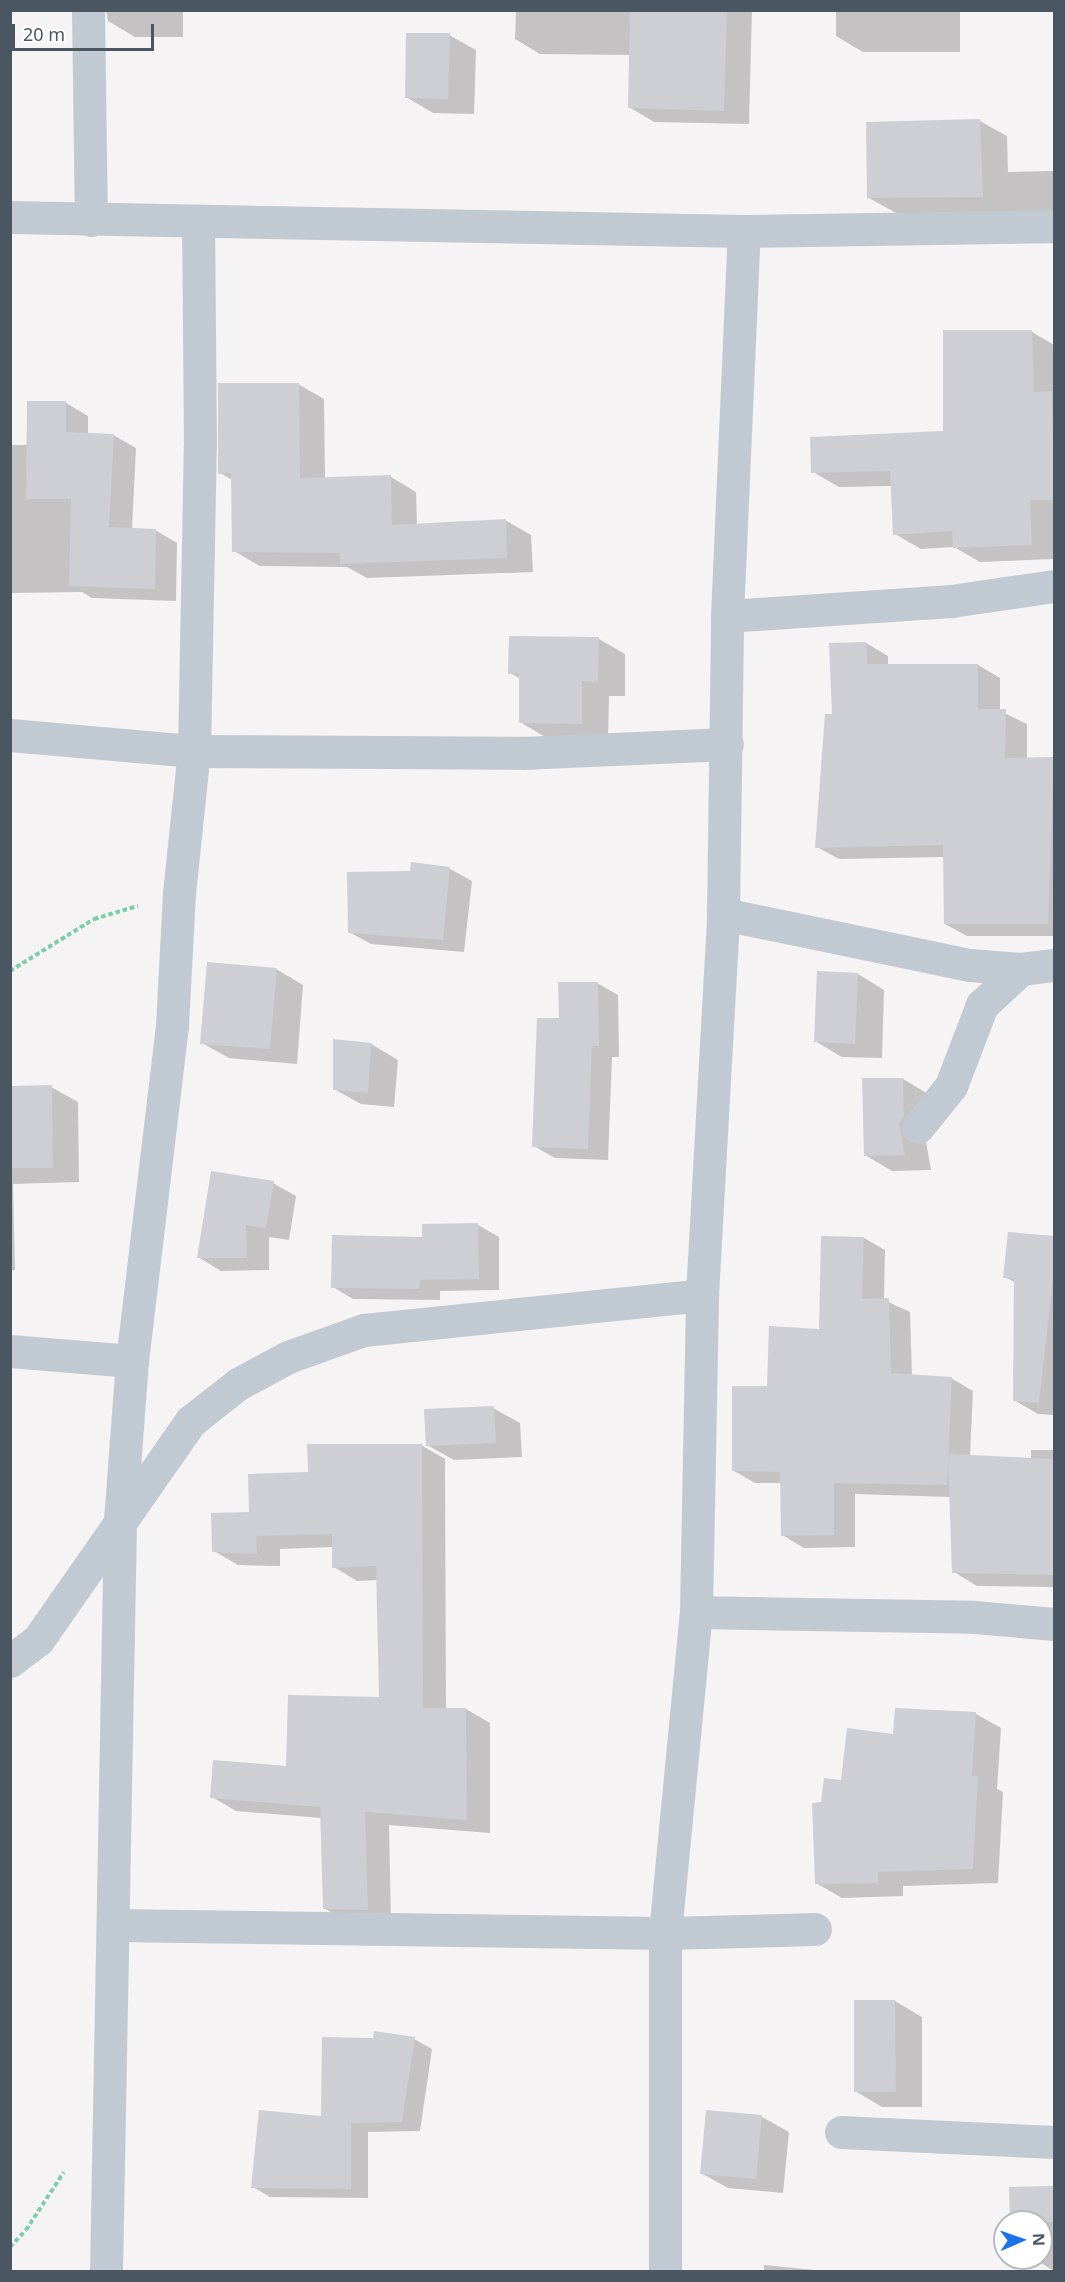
<!DOCTYPE html>
<style>
body{margin:0}
#map{position:relative;width:1065px;height:2282px;overflow:hidden;background:#f5f3f3;font-family:"Noto Sans",sans-serif}
div>[style]{position:absolute}
.shadow>*{inset:0;background:#0003}
.building>*{inset:0;background:#cdcfd5}
.path>*{height:4px;margin-top:-2px;transform-origin:0;background:repeating-linear-gradient(90deg,#7ad0a6 0 4.5px,transparent 0 7.5px)}
.minor>*{height:33px;margin:-16.5px;padding:0 16.5px;transform-origin:16.5px;border-radius:16.5px;background:#c1cad2}
span{translate:-50% -50%;white-space:nowrap;text-align:center;line-height:1.15;-webkit-text-stroke:5px #fff;paint-order:stroke}
.frame{position:absolute;inset:0;border:12px solid #4a5661;pointer-events:none}
.north{position:absolute;left:993px;top:2210px;width:60px;height:60px;box-sizing:border-box;background:#fff;border:2px solid #b7bbc0;border-radius:50%;rotate:88deg;font-size:16px;font-weight:700;line-height:24px;text-align:center;color:#4a5661}
.north::after{content:'';display:block;margin:auto;width:21px;height:27px;background:#1a73e8;clip-path:polygon(50% 0,100% 100%,50% 72%,0 100%)}
.scale{position:absolute;left:12px;top:24px;width:142px;height:27px;box-sizing:border-box;border:3px solid #4a5661;border-top:0;padding-left:8px;font-size:18px;line-height:21px;white-space:nowrap;color:#4a5661;-webkit-text-stroke:4px #fff;paint-order:stroke}
</style>
<div id="map">
<div class="shadow">
<i style="clip-path:polygon(106px 10px,183px 10px,183px 37px,135px 37px,108px 21px)"></i>
<i style="clip-path:polygon(516px 10px,752px 10px,749px 124px,654px 122px,629px 107px,631px 55px,540px 54px,515px 39px)"></i>
<i style="clip-path:polygon(836px 10px,960px 10px,960px 52px,863px 52px,836px 36px)"></i>
<i style="clip-path:polygon(449px 35px,476px 50px,474px 114px,433px 113px,406px 97px)"></i>
<i style="clip-path:polygon(980px 121px,1007px 136px,1008px 172px,1054px 171px,1054px 220px,896px 213px,869px 198px)"></i>
<i style="clip-path:polygon(1032px 332px,1054px 345px,1054px 559px,980px 562px,954px 547px,921px 549px,895px 534px,892px 486px,839px 487px,813px 472px,944px 432px)"></i>
<i style="clip-path:polygon(298px 384px,324px 399px,325px 479px,391px 477px,416px 492px,417px 525px,505px 520px,531px 535px,533px 572px,367px 578px,347px 567px,260px 566px,234px 551px,233px 480px,220px 473px)"></i>
<i style="clip-path:polygon(66px 403px,88px 416px,88px 434px,113px 435px,136px 448px,132px 529px,155px 530px,177px 543px,176px 601px,92px 598px,82px 592px,10px 593px,10px 445px,28px 445px)"></i>
<i style="clip-path:polygon(599px 639px,625px 654px,625px 696px,609px 696px,608px 739px,547px 738px,520px 722px,521px 679px,510px 673px)"></i>
<i style="clip-path:polygon(866px 643px,888px 656px,888px 665px,978px 665px,1000px 678px,1000px 711px,1027px 724px,1027px 759px,1054px 759px,1054px 936px,967px 936px,945px 924px,945px 857px,839px 859px,817px 847px,833px 716px)"></i>
<i style="clip-path:polygon(450px 869px,472px 881px,464px 952px,371px 944px,349px 932px,411px 872px)"></i>
<i style="clip-path:polygon(276px 969px,303px 985px,297px 1064px,229px 1058px,202px 1043px)"></i>
<i style="clip-path:polygon(858px 974px,884px 990px,882px 1058px,842px 1057px,815px 1041px)"></i>
<i style="clip-path:polygon(597px 983px,618px 995px,619px 1057px,612px 1057px,608px 1160px,555px 1158px,534px 1146px,561px 1019px)"></i>
<i style="clip-path:polygon(371px 1044px,398px 1060px,394px 1107px,361px 1104px,334px 1089px)"></i>
<i style="clip-path:polygon(903px 1079px,930px 1095px,926px 1141px,931px 1170px,892px 1171px,865px 1155px)"></i>
<i style="clip-path:polygon(10px 1087px,51px 1087px,78px 1102px,79px 1182px,13px 1184px,15px 1270px,10px 1270px)"></i>
<i style="clip-path:polygon(273px 1183px,296px 1196px,289px 1240px,269px 1237px,269px 1270px,221px 1271px,198px 1257px)"></i>
<i style="clip-path:polygon(423px 1225px,478px 1225px,499px 1237px,499px 1290px,440px 1291px,440px 1300px,353px 1299px,333px 1287px,423px 1238px)"></i>
<i style="clip-path:polygon(1009px 1233px,1054px 1238px,1054px 1415px,1038px 1414px,1014px 1400px,1016px 1283px,1005px 1277px)"></i>
<i style="clip-path:polygon(864px 1238px,885px 1250px,884px 1300px,910px 1312px,912px 1376px,951px 1378px,973px 1391px,970px 1456px,1031px 1459px,1031px 1450px,1054px 1450px,1054px 1587px,977px 1586px,954px 1572px,951px 1497px,855px 1494px,855px 1547px,804px 1548px,782px 1535px,782px 1483px,755px 1483px,734px 1471px,768px 1388px,821px 1330px)"></i>
<i style="clip-path:polygon(493px 1408px,520px 1423px,522px 1457px,454px 1460px,427px 1445px)"></i>
<i style="clip-path:polygon(421px 1445px,445px 1459px,446px 1709px,466px 1709px,490px 1723px,490px 1833px,389px 1825px,391px 1923px,348px 1922px,324px 1908px,322px 1818px,236px 1811px,212px 1797px,288px 1767px,381px 1699px,378px 1580px,357px 1581px,334px 1567px,333px 1547px,280px 1549px,280px 1566px,238px 1565px,214px 1551px,251px 1514px,309px 1473px)"></i>
<i style="clip-path:polygon(976px 1714px,1001px 1728px,997px 1789px,1003px 1792px,998px 1883px,903px 1886px,903px 1896px,842px 1898px,816px 1883px,822px 1804px,895px 1736px)"></i>
<i style="clip-path:polygon(855px 2001px,895px 2001px,922px 2017px,922px 2107px,882px 2107px,855px 2091px)"></i>
<i style="clip-path:polygon(414px 2039px,432px 2049px,420px 2131px,368px 2132px,368px 2198px,270px 2197px,253px 2187px,323px 2117px)"></i>
<i style="clip-path:polygon(708px 2112px,762px 2117px,789px 2132px,783px 2193px,728px 2188px,701px 2173px)"></i>
<i style="clip-path:polygon(1054px 2187px,1054px 2271px,1041px 2263px,1041px 2222px,1011px 2222px,1011px 2188px)"></i>
<i style="clip-path:polygon(764px 2265px,835px 2272px,764px 2272px)"></i>
</div>
<div class="building">
<i style="clip-path:polygon(630px 10px,727px 10px,724px 111px,628px 108px)"></i>
<i style="clip-path:polygon(406px 33px,450px 33px,448px 99px,405px 98px)"></i>
<i style="clip-path:polygon(980px 119px,983px 197px,867px 198px,866px 122px)"></i>
<i style="clip-path:polygon(943px 330px,1032px 330px,1034px 392px,1052px 391px,1054px 500px,1030px 500px,1032px 545px,953px 548px,952px 531px,893px 535px,890px 471px,811px 473px,810px 437px,943px 431px)"></i>
<i style="clip-path:polygon(218px 383px,299px 383px,300px 478px,391px 475px,392px 525px,506px 519px,507px 558px,340px 564px,340px 553px,232px 552px,231px 473px,218px 474px)"></i>
<i style="clip-path:polygon(27px 401px,66px 401px,66px 432px,114px 434px,109px 527px,156px 529px,155px 589px,69px 586px,71px 499px,26px 499px)"></i>
<i style="clip-path:polygon(509px 636px,599px 637px,598px 682px,582px 681px,582px 724px,519px 723px,519px 673px,508px 674px)"></i>
<i style="clip-path:polygon(866px 642px,867px 664px,978px 664px,978px 709px,1006px 709px,1005px 758px,1054px 757px,1048px 924px,944px 924px,943px 845px,815px 848px,825px 714px,832px 714px,829px 643px)"></i>
<i style="clip-path:polygon(411px 862px,450px 867px,443px 940px,348px 933px,347px 872px,410px 871px)"></i>
<i style="clip-path:polygon(207px 962px,277px 968px,270px 1049px,200px 1044px)"></i>
<i style="clip-path:polygon(817px 971px,858px 973px,855px 1044px,814px 1042px)"></i>
<i style="clip-path:polygon(558px 982px,598px 982px,599px 1046px,592px 1046px,588px 1149px,532px 1147px,537px 1018px,559px 1018px)"></i>
<i style="clip-path:polygon(333px 1039px,371px 1043px,368px 1093px,333px 1090px)"></i>
<i style="clip-path:polygon(862px 1078px,903px 1078px,904px 1115px,899px 1125px,905px 1155px,864px 1156px)"></i>
<i style="clip-path:polygon(52px 1085px,53px 1168px,10px 1168px,10px 1086px)"></i>
<i style="clip-path:polygon(211px 1171px,274px 1181px,266px 1228px,246px 1225px,247px 1258px,197px 1258px)"></i>
<i style="clip-path:polygon(478px 1223px,479px 1279px,420px 1280px,419px 1289px,331px 1288px,332px 1235px,422px 1237px,422px 1224px)"></i>
<i style="clip-path:polygon(1008px 1232px,1054px 1236px,1054px 1271px,1039px 1403px,1013px 1401px,1014px 1279px,1003px 1278px)"></i>
<i style="clip-path:polygon(821px 1236px,864px 1237px,862px 1299px,889px 1298px,891px 1373px,952px 1377px,947px 1485px,834px 1483px,834px 1535px,781px 1536px,780px 1472px,732px 1471px,732px 1386px,767px 1386px,769px 1326px,819px 1329px)"></i>
<i style="clip-path:polygon(494px 1406px,496px 1443px,426px 1446px,424px 1409px)"></i>
<i style="clip-path:polygon(307px 1444px,422px 1444px,423px 1708px,466px 1708px,467px 1820px,365px 1812px,368px 1910px,323px 1909px,320px 1807px,210px 1798px,213px 1760px,286px 1766px,288px 1695px,379px 1697px,376px 1566px,332px 1568px,332px 1534px,256px 1536px,257px 1554px,212px 1552px,211px 1513px,249px 1512px,248px 1474px,308px 1472px)"></i>
<i style="clip-path:polygon(948px 1454px,1054px 1459px,1054px 1575px,952px 1573px)"></i>
<i style="clip-path:polygon(895px 1708px,976px 1712px,972px 1776px,978px 1776px,973px 1869px,878px 1872px,878px 1883px,815px 1884px,812px 1803px,821px 1802px,824px 1778px,841px 1780px,847px 1728px,893px 1734px)"></i>
<i style="clip-path:polygon(854px 2000px,895px 2000px,896px 2092px,854px 2092px)"></i>
<i style="clip-path:polygon(374px 2031px,415px 2037px,402px 2122px,351px 2123px,351px 2189px,251px 2188px,259px 2110px,321px 2116px,322px 2037px,373px 2038px)"></i>
<i style="clip-path:polygon(706px 2110px,762px 2115px,756px 2179px,700px 2174px)"></i>
<i style="clip-path:polygon(1054px 2186px,1054px 2222px,1010px 2222px,1009px 2187px)"></i>
</div>
<div class="path">
<i style="left:10px;top:971px;width:99px;rotate:-31.8deg"></i>
<i style="left:94px;top:919px;width:46px;rotate:-16.5deg"></i>
<i style="left:10px;top:2247px;width:23px;rotate:-47deg"></i>
<i style="left:26px;top:2230px;width:69px;rotate:-56.8deg"></i>
</div>
<div class="minor">
<i style="left:88px;top:10px;width:210px;rotate:89.2deg"></i>
<i style="left:10px;top:217px;width:734px;rotate:1.09deg"></i>
<i style="left:744px;top:231px;width:310px;rotate:-0.9deg"></i>
<i style="left:727px;top:616px;width:225px;rotate:-3.8deg"></i>
<i style="left:951px;top:601px;width:104px;rotate:-8.3deg"></i>
<i style="left:10px;top:735px;width:185px;rotate:5deg"></i>
<i style="left:194px;top:751px;width:328px;rotate:0.3deg"></i>
<i style="left:522px;top:753px;width:205px;rotate:-2.5deg"></i>
<i style="left:723px;top:914px;width:252px;rotate:11.7deg"></i>
<i style="left:970px;top:965px;width:51px;rotate:4.5deg"></i>
<i style="left:1021px;top:969px;width:33px;rotate:-7deg"></i>
<i style="left:918px;top:1127px;width:53px;rotate:-51.2deg"></i>
<i style="left:951px;top:1086px;width:87px;rotate:-69.1deg"></i>
<i style="left:982px;top:1005px;width:53px;rotate:-42.7deg"></i>
<i style="left:10px;top:1351px;width:122px;rotate:4.7deg"></i>
<i style="left:696px;top:1612px;width:278px;rotate:1deg"></i>
<i style="left:974px;top:1617px;width:80px;rotate:5deg"></i>
<i style="left:10px;top:1661px;width:35px;rotate:-37deg"></i>
<i style="left:38px;top:1640px;width:267px;rotate:-55.1deg"></i>
<i style="left:191px;top:1421px;width:60px;rotate:-38.2deg"></i>
<i style="left:238px;top:1384px;width:57px;rotate:-28.4deg"></i>
<i style="left:288px;top:1357px;width:81px;rotate:-19.6deg"></i>
<i style="left:364px;top:1330px;width:340px;rotate:-5.9deg"></i>
<i style="left:113px;top:1925px;width:552px;rotate:0.83deg"></i>
<i style="left:665px;top:1933px;width:150px;rotate:-1.5deg"></i>
<i style="left:841px;top:2132px;width:213px;rotate:2.7deg"></i>
<i style="left:106px;top:2272px;width:752px;rotate:-88.93deg"></i>
<i style="left:120px;top:1520px;width:159px;rotate:-85.7deg"></i>
<i style="left:132px;top:1361px;width:337px;rotate:-83.2deg"></i>
<i style="left:172px;top:1026px;width:133px;rotate:-87deg"></i>
<i style="left:179px;top:893px;width:143px;rotate:-84deg"></i>
<i style="left:194px;top:751px;width:306px;rotate:-88.9deg"></i>
<i style="left:200px;top:445px;width:222px;rotate:-90.5deg"></i>
<i style="left:665px;top:2272px;width:339px;rotate:-90deg"></i>
<i style="left:665px;top:1933px;width:322px;rotate:-84.5deg"></i>
<i style="left:696px;top:1612px;width:317px;rotate:-88.9deg"></i>
<i style="left:702px;top:1295px;width:382px;rotate:-86.8deg"></i>
<i style="left:723px;top:914px;width:298px;rotate:-89.2deg"></i>
<i style="left:727px;top:616px;width:385px;rotate:-87.5deg"></i>
</div>
<div class="frame"></div>
<div class="north">N</div>
<div class="scale">20 m</div>
</div>
